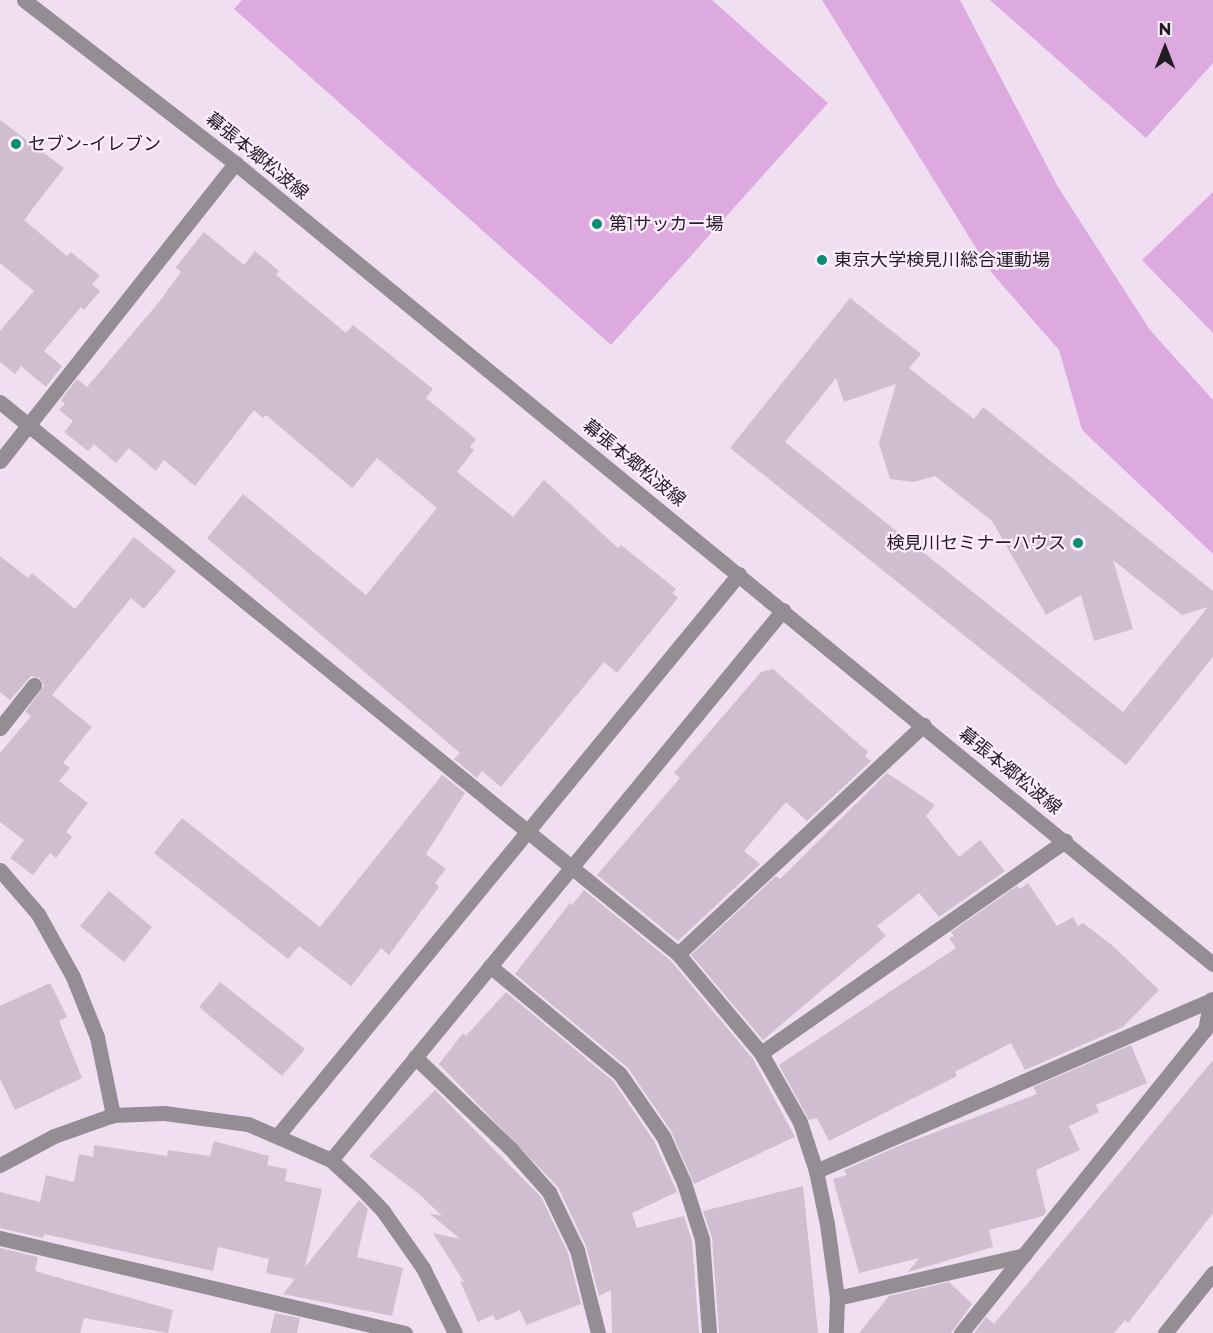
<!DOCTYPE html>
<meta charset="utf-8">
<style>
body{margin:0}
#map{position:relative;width:1213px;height:1333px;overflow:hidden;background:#f0dff1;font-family:Montserrat,"Noto Sans JP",sans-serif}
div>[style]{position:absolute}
.green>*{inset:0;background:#ddaae0}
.building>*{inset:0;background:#cfbecf}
.minor>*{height:15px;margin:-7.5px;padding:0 7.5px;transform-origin:7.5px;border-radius:7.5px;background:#948d94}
.dots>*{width:16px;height:16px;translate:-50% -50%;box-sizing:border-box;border:3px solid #feedfe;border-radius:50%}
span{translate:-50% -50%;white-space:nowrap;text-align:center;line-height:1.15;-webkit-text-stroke:4.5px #feedfe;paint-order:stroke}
.poi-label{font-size:18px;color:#231d23}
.left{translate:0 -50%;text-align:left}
.right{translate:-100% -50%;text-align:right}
.street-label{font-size:18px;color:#231d23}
.north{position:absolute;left:1135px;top:18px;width:60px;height:60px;-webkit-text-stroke:4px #feedfe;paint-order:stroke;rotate:0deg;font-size:16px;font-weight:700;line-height:24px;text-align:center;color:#231d23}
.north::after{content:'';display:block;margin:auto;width:21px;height:27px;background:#231d23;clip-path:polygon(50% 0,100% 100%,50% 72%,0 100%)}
</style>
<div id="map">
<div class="green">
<i style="clip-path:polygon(242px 0,712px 0,828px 103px,611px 345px,234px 9px)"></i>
<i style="clip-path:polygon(822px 0,960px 0,1058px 187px,1150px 330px,1213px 400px,1213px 554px,1082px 430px,1059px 350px,991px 272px)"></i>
<i style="clip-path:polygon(990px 0,1213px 0,1213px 63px,1146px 138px)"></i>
<i style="clip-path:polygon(1213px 192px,1213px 333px,1142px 260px)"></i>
</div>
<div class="building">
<i style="clip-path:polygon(0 120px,64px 168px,24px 220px,67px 256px,71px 252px,100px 276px,92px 284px,100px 291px,84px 310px,81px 307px,44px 351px,62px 366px,46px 387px,21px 366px,15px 374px,0 362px,0 331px,34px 291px,0 263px)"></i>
<i style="clip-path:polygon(204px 232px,244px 265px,255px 251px,279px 271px,276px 275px,346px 333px,353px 325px,433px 389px,426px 398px,476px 439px,470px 447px,474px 450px,457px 472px,513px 517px,544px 480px,618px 548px,621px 545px,676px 589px,672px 593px,678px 598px,617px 673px,604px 662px,501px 787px,482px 771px,477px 778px,454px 759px,460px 753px,207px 538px,243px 494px,366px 595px,437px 508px,377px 458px,352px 488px,266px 415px,263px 418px,254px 410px,195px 486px,164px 460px,156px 471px,129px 448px,116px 463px,94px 444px,88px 451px,64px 432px,73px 421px,59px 410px,65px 404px,61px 400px,77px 379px,87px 387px,159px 302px,181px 272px,176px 267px)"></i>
<i style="clip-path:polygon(evenodd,850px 298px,921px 354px,909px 368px,974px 419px,983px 407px,1213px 591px,1213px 657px,1126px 765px,730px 448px,850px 298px,836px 378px,844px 402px,896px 384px,879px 443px,890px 479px,914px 482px,935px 476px,992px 521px,1046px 615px,1081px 595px,1094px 641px,1133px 629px,1113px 560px,1182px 615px,1208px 607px,1123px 712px,785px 442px,836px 378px)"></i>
<i style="clip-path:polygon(134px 537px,176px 571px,144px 609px,131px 598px,52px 695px,92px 727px,63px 763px,70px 768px,59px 781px,88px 803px,66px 832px,72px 837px,56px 858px,50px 853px,33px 875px,10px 858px,24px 840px,0 822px,0 753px,31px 716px,25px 712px,44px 686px,40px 678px,31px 676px,10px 700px,0 692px,0 556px,28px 578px,32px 573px,75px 609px)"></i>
<i style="clip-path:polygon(773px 669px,868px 752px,865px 756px,871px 761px,807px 821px,786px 802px,744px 851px,760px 864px,678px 941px,597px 875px,680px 778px,674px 773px,761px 672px)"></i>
<i style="clip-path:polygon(887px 773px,935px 805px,926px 816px,959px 857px,980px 840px,1005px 871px,939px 917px,919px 893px,877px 926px,886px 936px,763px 1040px,691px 955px,776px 876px,780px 879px)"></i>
<i style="clip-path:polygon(442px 775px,465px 793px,426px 854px,446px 869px,435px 883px,439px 887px,389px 955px,381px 948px,351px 986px,299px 946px,288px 959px,154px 853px,182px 818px,320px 927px)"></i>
<i style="clip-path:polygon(1028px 883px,1057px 926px,1073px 917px,1078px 926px,1083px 923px,1113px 946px,1159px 990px,1123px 1027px,1025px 1070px,1011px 1043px,955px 1072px,957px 1076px,829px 1141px,817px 1118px,809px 1120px,779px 1065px,956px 948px,949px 938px,954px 936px,951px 932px,1017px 886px,1020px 889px)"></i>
<i style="clip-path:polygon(584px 890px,671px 961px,753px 1059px,795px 1137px,694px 1184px,671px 1131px,628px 1068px,515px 974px,570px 903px,572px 905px)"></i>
<i style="clip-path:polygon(109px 891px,152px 927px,124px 962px,80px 926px)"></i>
<i style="clip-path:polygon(220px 982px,305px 1049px,282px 1076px,199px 1007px)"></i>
<i style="clip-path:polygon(50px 983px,67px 1017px,59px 1021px,82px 1078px,15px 1110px,0 1079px,0 1006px)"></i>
<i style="clip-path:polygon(506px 992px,613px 1081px,654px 1141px,677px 1192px,632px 1213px,637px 1228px,684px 1216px,692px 1241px,699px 1333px,612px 1333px,611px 1290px,599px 1296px,586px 1246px,558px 1187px,439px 1064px,463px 1033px,466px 1036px)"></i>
<i style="clip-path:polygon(1131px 1045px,1147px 1083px,1096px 1105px,1099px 1112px,1069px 1126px,1080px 1150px,1036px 1170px,1046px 1212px,1043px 1216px,989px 1230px,993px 1247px,908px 1272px,919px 1258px,859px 1273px,833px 1179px,847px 1175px,844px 1170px,901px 1145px,1037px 1094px,1033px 1087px)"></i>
<i style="clip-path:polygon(1213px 1060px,1213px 1213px,1128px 1323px,1125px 1320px,1114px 1333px,974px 1333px,986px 1317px,994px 1324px)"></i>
<i style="clip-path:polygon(435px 1090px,541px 1197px,568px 1253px,581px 1304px,526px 1325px,520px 1310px,496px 1321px,493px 1315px,478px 1322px,460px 1281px,464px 1282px,433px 1233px,460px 1239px,429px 1213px,442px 1216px,419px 1194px,369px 1156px)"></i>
<i style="clip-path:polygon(214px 1141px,269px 1156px,267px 1165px,287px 1169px,285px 1181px,322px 1189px,305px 1267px,359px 1200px,368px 1209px,357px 1257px,403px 1268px,392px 1316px,283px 1294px,295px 1279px,266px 1273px,269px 1259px,218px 1247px,213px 1271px,44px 1234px,43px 1238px,0 1228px,0 1192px,40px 1202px,46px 1175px,74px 1182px,79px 1154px,93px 1157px,94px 1145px,167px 1156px,168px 1150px,210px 1156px)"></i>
<i style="clip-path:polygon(803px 1186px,818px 1333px,719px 1333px,712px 1238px,703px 1211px)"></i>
<i style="clip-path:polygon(0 1248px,38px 1257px,35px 1271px,173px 1310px,168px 1333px,84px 1318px,80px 1333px,0 1333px)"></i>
<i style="clip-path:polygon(949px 1282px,972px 1304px,951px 1333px,859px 1333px,889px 1296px)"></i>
<i style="clip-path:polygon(275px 1313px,300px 1318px,297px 1333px,270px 1333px)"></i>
</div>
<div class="minor">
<i style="left:24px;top:0;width:267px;rotate:37.7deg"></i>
<i style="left:235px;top:163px;width:1264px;rotate:39.32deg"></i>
<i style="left:0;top:402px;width:874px;rotate:39.15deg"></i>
<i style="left:678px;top:954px;width:129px;rotate:50deg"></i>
<i style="left:761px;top:1053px;width:79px;rotate:60.5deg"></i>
<i style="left:800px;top:1122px;width:52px;rotate:71.9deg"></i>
<i style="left:816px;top:1171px;width:54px;rotate:78.3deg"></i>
<i style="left:827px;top:1224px;width:75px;rotate:82.3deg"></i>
<i style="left:837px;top:1298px;width:35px;rotate:92deg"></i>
<i style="left:0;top:461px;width:380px;rotate:-51.7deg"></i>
<i style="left:0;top:728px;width:55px;rotate:-51.7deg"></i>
<i style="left:0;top:870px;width:58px;rotate:49.2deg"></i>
<i style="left:38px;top:914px;width:72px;rotate:60.9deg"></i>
<i style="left:73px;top:977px;width:65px;rotate:68.2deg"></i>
<i style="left:97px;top:1037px;width:80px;rotate:78.4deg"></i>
<i style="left:678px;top:954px;width:336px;rotate:-43deg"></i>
<i style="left:490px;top:966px;width:169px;rotate:39.7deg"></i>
<i style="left:620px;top:1074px;width:75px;rotate:55.3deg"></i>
<i style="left:663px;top:1136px;width:51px;rotate:65.9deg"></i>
<i style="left:684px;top:1183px;width:59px;rotate:72.2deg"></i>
<i style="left:702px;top:1239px;width:94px;rotate:85.7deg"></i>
<i style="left:761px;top:1053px;width:371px;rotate:-34.9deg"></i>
<i style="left:415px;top:1057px;width:132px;rotate:43.8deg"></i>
<i style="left:510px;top:1148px;width:59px;rotate:48.4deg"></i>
<i style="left:549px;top:1192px;width:64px;rotate:64.2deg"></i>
<i style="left:577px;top:1250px;width:86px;rotate:75.8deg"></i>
<i style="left:278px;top:1135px;width:726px;rotate:-50.59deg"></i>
<i style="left:331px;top:1160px;width:712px;rotate:-50.59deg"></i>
<i style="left:0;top:1165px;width:61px;rotate:-28.2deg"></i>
<i style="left:54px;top:1136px;width:63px;rotate:-19.6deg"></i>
<i style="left:113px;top:1115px;width:51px;rotate:-2.2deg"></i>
<i style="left:164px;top:1113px;width:85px;rotate:7.5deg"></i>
<i style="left:248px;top:1124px;width:90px;rotate:23.4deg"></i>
<i style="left:331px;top:1160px;width:41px;rotate:43deg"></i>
<i style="left:361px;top:1188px;width:32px;rotate:46deg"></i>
<i style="left:383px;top:1211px;width:70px;rotate:54.9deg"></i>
<i style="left:423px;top:1268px;width:72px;rotate:63.8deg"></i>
<i style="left:816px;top:1171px;width:433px;rotate:-23.4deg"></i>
<i style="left:0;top:1238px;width:416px;rotate:13.2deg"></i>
<i style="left:837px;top:1298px;width:192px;rotate:-12.9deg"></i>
<i style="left:961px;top:1333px;width:389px;rotate:-51.2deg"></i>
<i style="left:1205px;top:1030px;width:31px;rotate:-79deg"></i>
<i style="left:1165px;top:1333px;width:77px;rotate:-51.3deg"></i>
</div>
<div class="dots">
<i style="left:16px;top:144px;background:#088e76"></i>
<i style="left:597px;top:224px;background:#088e76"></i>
<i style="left:822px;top:260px;background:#088e76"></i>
<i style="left:1078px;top:543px;background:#088e76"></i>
</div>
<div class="poi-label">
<span class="left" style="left:28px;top:144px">セブン-イレブン</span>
<span class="left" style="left:609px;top:224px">第1サッカー場</span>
<span class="left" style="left:834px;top:260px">東京大学検見川総合運動場</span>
<span class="right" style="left:1066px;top:543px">検見川セミナーハウス</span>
</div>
<div class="street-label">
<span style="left:257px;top:156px;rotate:39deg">幕張本郷松波線</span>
<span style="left:634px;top:463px;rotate:39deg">幕張本郷松波線</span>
<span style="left:1010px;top:771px;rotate:39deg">幕張本郷松波線</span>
</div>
<div class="north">N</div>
</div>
